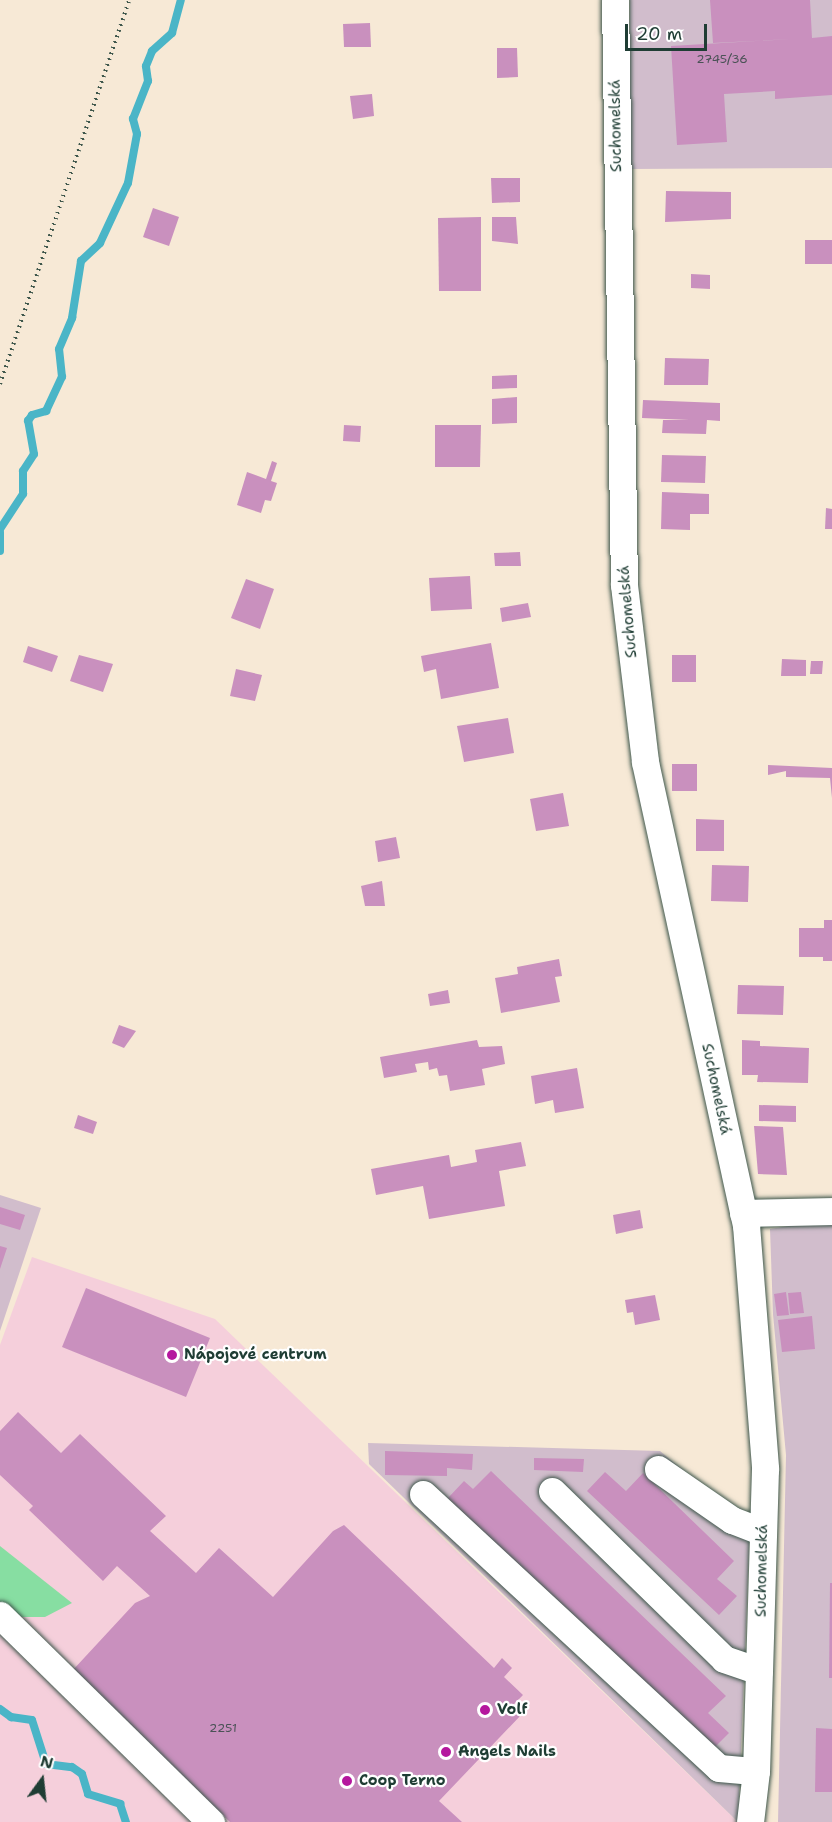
<!DOCTYPE html>
<meta charset="utf-8">
<style>
body{margin:0}
#map{position:relative;width:832px;height:1822px;overflow:hidden;background:#f7e9d6;font-family:"Shantell Sans",sans-serif}
div>[style]{position:absolute}
.built>*{inset:0;background:#f5cfdb}
.industrial>*{inset:0;background:#d1bdcc}
.green>*{inset:0;background:#87dea2}
.stream>*{height:8px;margin:-4px;padding:0 4px;transform-origin:4px;border-radius:4px;background:#4ab5c7}
.building>*{inset:0;background:#c990be}
.path>*{height:4px;margin-top:-2px;transform-origin:0;background:repeating-linear-gradient(90deg,#3f574c 0 1.5px,transparent 0 6px)}
.roads{filter:drop-shadow(0 0 2px #3f574c) drop-shadow(0 0 2px #3f574c)}
.minor>*{height:27px;margin:-13.5px;padding:0 13.5px;transform-origin:13.5px;border-radius:13.5px;background:#fff}
.dots>*{width:16px;height:16px;translate:-50% -50%;box-sizing:border-box;border:3px solid #fff;border-radius:50%}
span{translate:-50% -50%;white-space:nowrap;text-align:center;line-height:1.15;-webkit-text-stroke:4.5px #fff;paint-order:stroke}
.number-label{font-size:12px;color:#4a5256}
.number-label span{-webkit-text-stroke-width:0}
.street-label{font-size:15px;color:#1f3d34}
.poi-label{font-size:15px;color:#1f3d34;font-weight:700}
.left{translate:0 -50%;text-align:left}
.north{position:absolute;left:12px;top:1750px;width:60px;height:60px;-webkit-text-stroke:4px #fff;paint-order:stroke;rotate:15deg;font-size:16px;font-weight:700;line-height:24px;text-align:center;color:#1f3d34}
.north::after{content:'';display:block;margin:auto;width:21px;height:27px;background:#1f3d34;clip-path:polygon(50% 0,100% 100%,50% 72%,0 100%)}
.scale{position:absolute;left:625px;top:24px;width:82px;height:27px;box-sizing:border-box;border:3px solid #1f3d34;border-top:0;padding-left:8px;font-size:18px;line-height:21px;white-space:nowrap;color:#1f3d34;-webkit-text-stroke:4px #fff;paint-order:stroke}
</style>
<div id="map">
<div class="built">
<i style="clip-path:polygon(32px 1257px,215px 1319px,738px 1822px,0 1822px,0 1345px)"></i>
</div>
<div class="industrial">
<i style="clip-path:polygon(627px 0,832px 0,832px 168px,630px 169px,630px 0)"></i>
<i style="clip-path:polygon(0 1195px,41px 1208px,0 1331px)"></i>
<i style="clip-path:polygon(832px 1219px,832px 1822px,778px 1822px,786px 1455px,773px 1314px,770px 1229px)"></i>
<i style="clip-path:polygon(368px 1443px,660px 1451px,750px 1526px,738px 1822px,369px 1464px)"></i>
</div>
<div class="green">
<i style="clip-path:polygon(0 1546px,72px 1603px,45px 1617px,17px 1617px,0 1602px)"></i>
</div>
<div class="stream">
<i style="left:0;top:529px;width:42px;rotate:-56.7deg"></i>
<i style="left:23px;top:494px;width:23px;rotate:-90deg"></i>
<i style="left:23px;top:471px;width:20px;rotate:-57deg"></i>
<i style="left:34px;top:454px;width:34px;rotate:-100deg"></i>
<i style="left:28px;top:421px;width:7px;rotate:-56deg"></i>
<i style="left:32px;top:415px;width:15px;rotate:-16deg"></i>
<i style="left:46px;top:411px;width:38px;rotate:-65deg"></i>
<i style="left:62px;top:377px;width:28px;rotate:-96deg"></i>
<i style="left:59px;top:349px;width:34px;rotate:-67deg"></i>
<i style="left:72px;top:318px;width:58px;rotate:-81deg"></i>
<i style="left:81px;top:261px;width:26px;rotate:-43deg"></i>
<i style="left:100px;top:243px;width:66px;rotate:-65deg"></i>
<i style="left:128px;top:183px;width:50px;rotate:-79.6deg"></i>
<i style="left:137px;top:134px;width:16px;rotate:-105deg"></i>
<i style="left:133px;top:119px;width:41px;rotate:-68.5deg"></i>
<i style="left:148px;top:81px;width:15px;rotate:-98deg"></i>
<i style="left:146px;top:66px;width:16px;rotate:-68deg"></i>
<i style="left:152px;top:51px;width:27px;rotate:-42deg"></i>
<i style="left:172px;top:33px;width:34px;rotate:-75deg"></i>
<i style="left:0;top:532px;width:19px;rotate:90deg"></i>
<i style="left:0;top:1709px;width:14px;rotate:36deg"></i>
<i style="left:11px;top:1717px;width:21px;rotate:8deg"></i>
<i style="left:32px;top:1720px;width:46px;rotate:72.3deg"></i>
<i style="left:46px;top:1764px;width:26px;rotate:7deg"></i>
<i style="left:72px;top:1767px;width:12px;rotate:35deg"></i>
<i style="left:82px;top:1774px;width:21px;rotate:73deg"></i>
<i style="left:88px;top:1794px;width:34px;rotate:17deg"></i>
<i style="left:120px;top:1804px;width:19px;rotate:72deg"></i>
</div>
<div class="building">
<i style="clip-path:polygon(710px 0,810px 0,812px 38px,832px 36px,832px 95px,775px 99px,775px 91px,724px 94px,727px 142px,677px 145px,671px 46px,791px 39px,713px 43px)"></i>
<i style="clip-path:polygon(370px 23px,371px 47px,344px 47px,343px 24px)"></i>
<i style="clip-path:polygon(497px 48px,517px 48px,518px 77px,497px 78px)"></i>
<i style="clip-path:polygon(372px 94px,374px 116px,353px 119px,350px 96px)"></i>
<i style="clip-path:polygon(491px 178px,520px 178px,520px 202px,492px 203px)"></i>
<i style="clip-path:polygon(666px 191px,731px 192px,731px 219px,665px 222px)"></i>
<i style="clip-path:polygon(153px 208px,179px 217px,169px 246px,143px 237px)"></i>
<i style="clip-path:polygon(481px 217px,481px 291px,439px 291px,438px 218px)"></i>
<i style="clip-path:polygon(492px 217px,516px 217px,518px 244px,492px 241px)"></i>
<i style="clip-path:polygon(805px 240px,832px 240px,832px 264px,805px 264px)"></i>
<i style="clip-path:polygon(691px 274px,710px 275px,710px 289px,691px 288px)"></i>
<i style="clip-path:polygon(665px 358px,709px 359px,708px 385px,664px 385px)"></i>
<i style="clip-path:polygon(517px 375px,517px 388px,492px 389px,492px 376px)"></i>
<i style="clip-path:polygon(517px 397px,517px 423px,492px 424px,492px 399px)"></i>
<i style="clip-path:polygon(643px 400px,720px 403px,720px 421px,707px 420px,706px 434px,662px 433px,663px 420px,689px 420px,642px 418px)"></i>
<i style="clip-path:polygon(344px 425px,361px 426px,360px 442px,343px 441px)"></i>
<i style="clip-path:polygon(435px 425px,481px 425px,480px 467px,435px 467px)"></i>
<i style="clip-path:polygon(662px 455px,706px 456px,705px 483px,661px 482px)"></i>
<i style="clip-path:polygon(272px 461px,277px 463px,271px 481px,277px 483px,271px 501px,265px 500px,261px 513px,237px 505px,247px 472px,266px 479px)"></i>
<i style="clip-path:polygon(662px 492px,709px 494px,709px 514px,690px 514px,690px 530px,661px 529px)"></i>
<i style="clip-path:polygon(826px 508px,832px 509px,832px 529px,825px 529px)"></i>
<i style="clip-path:polygon(520px 552px,521px 566px,495px 566px,494px 553px)"></i>
<i style="clip-path:polygon(470px 576px,472px 609px,431px 611px,429px 578px)"></i>
<i style="clip-path:polygon(246px 579px,274px 589px,260px 629px,231px 618px)"></i>
<i style="clip-path:polygon(528px 603px,531px 617px,502px 622px,500px 608px)"></i>
<i style="clip-path:polygon(491px 643px,499px 688px,441px 699px,436px 669px,424px 672px,421px 656px)"></i>
<i style="clip-path:polygon(28px 646px,58px 656px,52px 672px,23px 662px)"></i>
<i style="clip-path:polygon(79px 655px,113px 664px,103px 692px,70px 681px)"></i>
<i style="clip-path:polygon(672px 655px,696px 655px,696px 682px,672px 682px)"></i>
<i style="clip-path:polygon(782px 659px,806px 660px,806px 676px,781px 676px)"></i>
<i style="clip-path:polygon(811px 661px,823px 661px,822px 674px,810px 674px)"></i>
<i style="clip-path:polygon(236px 669px,262px 675px,255px 701px,230px 696px)"></i>
<i style="clip-path:polygon(508px 718px,514px 753px,464px 762px,457px 726px)"></i>
<i style="clip-path:polygon(672px 764px,697px 764px,697px 791px,672px 791px)"></i>
<i style="clip-path:polygon(768px 765px,832px 768px,832px 798px,830px 778px,786px 777px,786px 771px,768px 775px)"></i>
<i style="clip-path:polygon(563px 793px,569px 826px,536px 831px,530px 799px)"></i>
<i style="clip-path:polygon(696px 819px,724px 820px,724px 851px,696px 851px)"></i>
<i style="clip-path:polygon(396px 837px,400px 858px,378px 862px,375px 841px)"></i>
<i style="clip-path:polygon(712px 865px,749px 866px,748px 902px,711px 901px)"></i>
<i style="clip-path:polygon(382px 881px,385px 906px,365px 906px,361px 886px)"></i>
<i style="clip-path:polygon(824px 920px,832px 920px,832px 961px,823px 961px,823px 957px,799px 957px,799px 928px,824px 928px)"></i>
<i style="clip-path:polygon(559px 959px,562px 976px,555px 977px,560px 1002px,501px 1013px,495px 978px,518px 974px,517px 967px)"></i>
<i style="clip-path:polygon(738px 985px,784px 986px,783px 1015px,737px 1014px)"></i>
<i style="clip-path:polygon(448px 990px,450px 1003px,430px 1006px,428px 994px)"></i>
<i style="clip-path:polygon(119px 1025px,136px 1031px,124px 1048px,112px 1043px)"></i>
<i style="clip-path:polygon(477px 1040px,479px 1047px,502px 1046px,505px 1064px,482px 1069px,485px 1085px,450px 1091px,447px 1075px,439px 1076px,437px 1068px,429px 1070px,428px 1062px,415px 1064px,417px 1072px,384px 1078px,380px 1057px)"></i>
<i style="clip-path:polygon(742px 1040px,760px 1041px,760px 1046px,809px 1048px,808px 1083px,757px 1082px,758px 1075px,742px 1075px)"></i>
<i style="clip-path:polygon(577px 1068px,584px 1108px,555px 1113px,553px 1100px,535px 1104px,531px 1076px)"></i>
<i style="clip-path:polygon(759px 1105px,796px 1106px,796px 1122px,759px 1121px)"></i>
<i style="clip-path:polygon(78px 1115px,97px 1122px,93px 1134px,74px 1128px)"></i>
<i style="clip-path:polygon(754px 1126px,783px 1127px,787px 1175px,758px 1174px)"></i>
<i style="clip-path:polygon(521px 1142px,526px 1166px,499px 1171px,505px 1206px,429px 1219px,423px 1186px,376px 1195px,371px 1169px,449px 1155px,451px 1167px,477px 1162px,475px 1150px)"></i>
<i style="clip-path:polygon(0 1207px,25px 1215px,20px 1230px,0 1224px)"></i>
<i style="clip-path:polygon(640px 1210px,643px 1228px,616px 1234px,613px 1215px)"></i>
<i style="clip-path:polygon(0 1246px,7px 1248px,0 1269px)"></i>
<i style="clip-path:polygon(86px 1288px,210px 1338px,186px 1397px,62px 1347px)"></i>
<i style="clip-path:polygon(786px 1292px,789px 1315px,777px 1316px,774px 1294px)"></i>
<i style="clip-path:polygon(801px 1292px,804px 1313px,790px 1314px,788px 1293px)"></i>
<i style="clip-path:polygon(655px 1295px,660px 1320px,635px 1325px,633px 1312px,627px 1313px,625px 1300px)"></i>
<i style="clip-path:polygon(812px 1316px,815px 1349px,782px 1352px,778px 1320px)"></i>
<i style="clip-path:polygon(18px 1412px,61px 1453px,80px 1434px,166px 1516px,150px 1531px,196px 1573px,219px 1548px,273px 1597px,333px 1531px,344px 1525px,494px 1668px,502px 1658px,512px 1668px,504px 1677px,523px 1695px,513px 1705px,522px 1714px,439px 1801px,462px 1822px,230px 1822px,72px 1671px,135px 1603px,150px 1596px,117px 1566px,103px 1581px,29px 1510px,33px 1506px,0 1475px,0 1431px)"></i>
<i style="clip-path:polygon(385px 1451px,473px 1454px,472px 1470px,447px 1468px,447px 1476px,385px 1475px)"></i>
<i style="clip-path:polygon(534px 1458px,584px 1459px,583px 1472px,534px 1470px)"></i>
<i style="clip-path:polygon(491px 1471px,726px 1696px,708px 1713px,729px 1733px,711px 1751px,448px 1498px,464px 1481px,473px 1489px)"></i>
<i style="clip-path:polygon(605px 1472px,626px 1491px,643px 1473px,734px 1561px,717px 1579px,737px 1596px,719px 1615px,587px 1491px)"></i>
<i style="clip-path:polygon(830px 1583px,832px 1583px,832px 1678px,829px 1678px)"></i>
<i style="clip-path:polygon(816px 1728px,832px 1729px,832px 1792px,815px 1792px)"></i>
</div>
<div class="path">
<i style="left:0;top:384px;width:405px;rotate:-71.4deg"></i>
</div>
<div class="roads">
<div class="minor">
<i style="left:615px;top:0;width:585px;rotate:89.12deg"></i>
<i style="left:624px;top:585px;width:178px;rotate:83.2deg"></i>
<i style="left:645px;top:762px;width:474px;rotate:77.7deg"></i>
<i style="left:746px;top:1225px;width:245px;rotate:85.5deg"></i>
<i style="left:765px;top:1469px;width:302px;rotate:91.7deg"></i>
<i style="left:756px;top:1771px;width:51px;rotate:96.7deg"></i>
<i style="left:743px;top:1213px;width:89px;rotate:-1.3deg"></i>
<i style="left:658px;top:1469px;width:90px;rotate:34.6deg"></i>
<i style="left:732px;top:1520px;width:33px;rotate:21deg"></i>
<i style="left:552px;top:1491px;width:240px;rotate:44.3deg"></i>
<i style="left:724px;top:1659px;width:37px;rotate:19deg"></i>
<i style="left:423px;top:1494px;width:403px;rotate:42.8deg"></i>
<i style="left:719px;top:1768px;width:37px;rotate:5deg"></i>
<i style="left:0;top:1615px;width:296px;rotate:44.5deg"></i>
</div>
</div>
<div class="dots">
<i style="left:172px;top:1355px;background:#b5179e"></i>
<i style="left:485px;top:1710px;background:#b5179e"></i>
<i style="left:446px;top:1752px;background:#b5179e"></i>
<i style="left:347px;top:1781px;background:#b5179e"></i>
</div>
<div class="number-label">
<span style="left:722px;top:60px">2745/36</span>
<span style="left:223px;top:1729px">2251</span>
</div>
<div class="street-label">
<span style="left:616px;top:126px;rotate:-91deg">Suchomelská</span>
<span style="left:628px;top:612px;rotate:-95deg">Suchomelská</span>
<span style="left:716px;top:1089px;rotate:78deg">Suchomelská</span>
<span style="left:762px;top:1571px;rotate:-89deg">Suchomelská</span>
</div>
<div class="poi-label">
<span class="left" style="left:184px;top:1355px">Nápojové centrum</span>
<span class="left" style="left:497px;top:1710px">Volf</span>
<span class="left" style="left:458px;top:1752px">Angels Nails</span>
<span class="left" style="left:359px;top:1781px">Coop Terno</span>
</div>
<div class="north">N</div>
<div class="scale">20 m</div>
</div>
